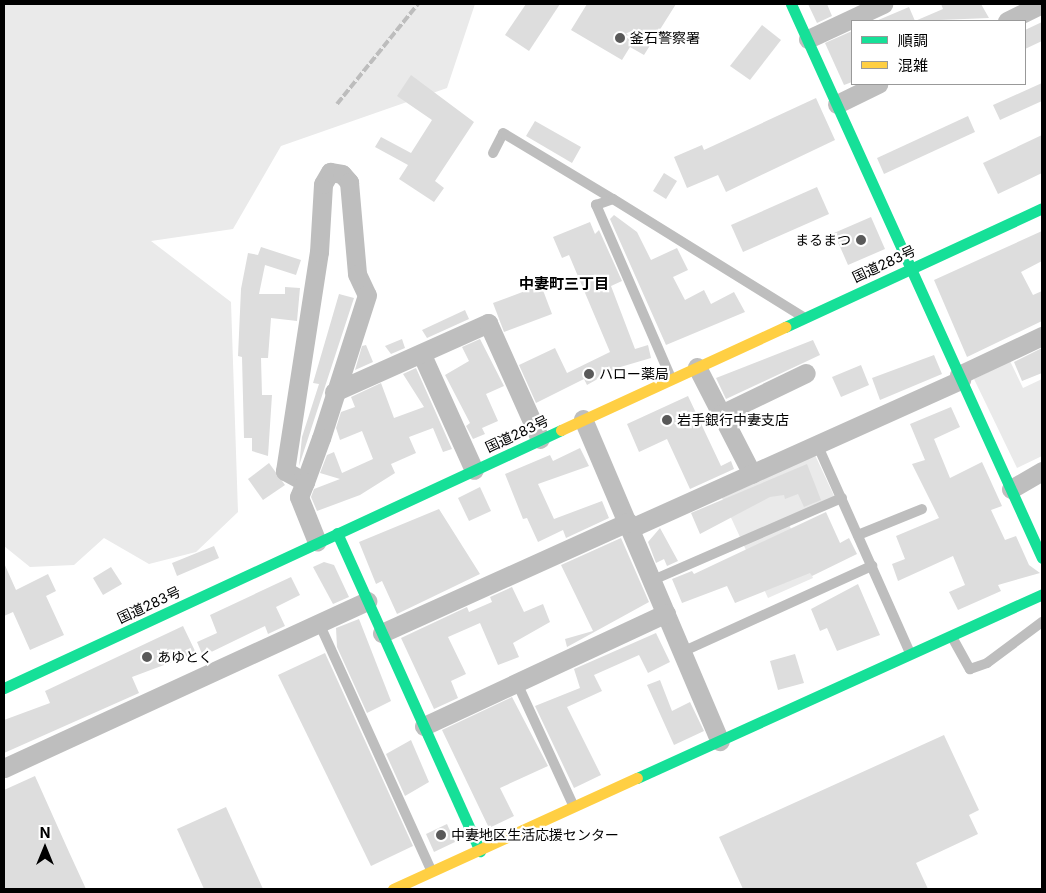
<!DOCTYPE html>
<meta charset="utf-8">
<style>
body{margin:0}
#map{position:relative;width:1046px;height:893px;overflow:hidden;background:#fff;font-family:Inter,"Noto Sans JP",sans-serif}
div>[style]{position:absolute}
.green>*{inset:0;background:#eaeaea}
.building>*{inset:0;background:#ddd}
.lane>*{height:10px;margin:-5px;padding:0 5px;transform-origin:5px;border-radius:5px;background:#bebebe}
.street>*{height:19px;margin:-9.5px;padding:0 9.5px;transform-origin:9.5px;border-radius:9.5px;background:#bebebe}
.fast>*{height:11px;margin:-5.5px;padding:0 5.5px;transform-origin:5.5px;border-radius:5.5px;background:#16e098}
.slow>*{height:11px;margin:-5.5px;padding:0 5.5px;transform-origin:5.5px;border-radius:5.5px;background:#ffcf43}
.rail>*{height:4px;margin-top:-2px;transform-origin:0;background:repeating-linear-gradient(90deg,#bdbdbd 0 8px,transparent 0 10.5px)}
.dots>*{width:14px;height:14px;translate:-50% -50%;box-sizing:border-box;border:2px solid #fff;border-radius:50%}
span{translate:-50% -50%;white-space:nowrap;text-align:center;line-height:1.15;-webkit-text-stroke:4.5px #fff;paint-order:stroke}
.poi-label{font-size:14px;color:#000}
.left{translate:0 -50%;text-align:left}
.right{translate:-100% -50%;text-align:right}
.street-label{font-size:14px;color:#000}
.neighbourhood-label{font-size:15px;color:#000;font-weight:700}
.frame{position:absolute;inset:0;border:5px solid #000;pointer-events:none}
.legend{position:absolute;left:851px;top:20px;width:175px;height:65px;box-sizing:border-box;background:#fff;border:1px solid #999;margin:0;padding:6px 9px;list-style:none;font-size:15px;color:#000}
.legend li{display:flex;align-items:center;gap:10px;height:25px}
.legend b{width:25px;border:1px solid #999}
.north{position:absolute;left:20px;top:823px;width:50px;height:50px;-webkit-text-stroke:4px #fff;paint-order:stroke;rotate:0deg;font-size:14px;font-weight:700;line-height:20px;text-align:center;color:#000}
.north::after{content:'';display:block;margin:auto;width:18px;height:22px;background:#000;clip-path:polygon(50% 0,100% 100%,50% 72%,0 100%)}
</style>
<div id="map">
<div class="green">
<i style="clip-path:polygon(4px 4px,475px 4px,447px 88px,281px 146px,233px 229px,151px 241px,231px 302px,238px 512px,196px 552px,149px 564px,104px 538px,74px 565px,30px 567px,4px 546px)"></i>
<i style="clip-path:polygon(1010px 361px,1023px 388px,1042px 379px,1042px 456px,1017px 468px,974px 379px)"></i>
<i style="clip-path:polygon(815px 455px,835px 498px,787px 520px,813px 578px,768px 598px,722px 498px)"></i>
</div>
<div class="building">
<i style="clip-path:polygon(526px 4px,560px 4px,529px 51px,505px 35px)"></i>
<i style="clip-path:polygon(587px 4px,676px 4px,644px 55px,630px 47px,622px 60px,571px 30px)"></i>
<i style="clip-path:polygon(808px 4px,827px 4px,832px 16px,817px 23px)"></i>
<i style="clip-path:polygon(941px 4px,981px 4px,989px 18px,915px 21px,943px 9px)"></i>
<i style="clip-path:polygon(909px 7px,915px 21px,876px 21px)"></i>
<i style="clip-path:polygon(1042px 22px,1042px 41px,1025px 49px,1025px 30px)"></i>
<i style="clip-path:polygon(762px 25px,781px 40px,750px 80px,730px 66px)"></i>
<i style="clip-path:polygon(852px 31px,852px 82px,844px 85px,825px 43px)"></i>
<i style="clip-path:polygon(411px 75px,474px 122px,435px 181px,444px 188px,434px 202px,399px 179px,408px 165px,375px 147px,381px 137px,411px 153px,432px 120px,397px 96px)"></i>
<i style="clip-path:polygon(1042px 83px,1042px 101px,1000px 120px,993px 105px)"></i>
<i style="clip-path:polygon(816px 98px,835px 140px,726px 192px,718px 175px,687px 188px,674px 157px,702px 145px,704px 150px)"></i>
<i style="clip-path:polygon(968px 116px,975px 132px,884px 174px,877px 158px)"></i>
<i style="clip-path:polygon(535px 121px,581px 147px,572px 163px,526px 136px)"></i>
<i style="clip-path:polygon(1042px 135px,1042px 173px,998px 194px,983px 163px)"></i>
<i style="clip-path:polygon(664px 173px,677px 181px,666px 199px,653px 191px)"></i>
<i style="clip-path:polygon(817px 187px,829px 214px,743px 252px,731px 225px)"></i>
<i style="clip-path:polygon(614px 215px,637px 232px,651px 260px,677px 248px,688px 270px,673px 277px,685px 300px,704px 290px,711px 304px,734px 292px,745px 312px,666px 345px,610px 219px)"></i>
<i style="clip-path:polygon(871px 217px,885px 249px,848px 265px,834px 233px)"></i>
<i style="clip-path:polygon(590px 222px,595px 234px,599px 230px,622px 281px,611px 286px,635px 349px,648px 345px,651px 358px,617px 368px,587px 385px,584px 379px,536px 403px,519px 365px,555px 348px,567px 373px,610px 352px,569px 255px,562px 258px,553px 237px)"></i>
<i style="clip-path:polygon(1042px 231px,1042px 261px,1021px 272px,1033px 295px,1042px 291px,1042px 321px,967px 357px,934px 280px)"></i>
<i style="clip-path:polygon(261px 247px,301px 260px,296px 275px,265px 265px,259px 294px,285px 294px,285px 287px,300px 288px,297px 321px,271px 318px,268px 358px,261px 358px,262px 395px,272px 395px,268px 456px,252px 451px,252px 438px,244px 438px,242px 357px,238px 356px,241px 289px,248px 253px,258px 255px)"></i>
<i style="clip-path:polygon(541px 285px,552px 314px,504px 332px,493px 303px)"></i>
<i style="clip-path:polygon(339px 294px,354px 298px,299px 466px,302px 437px,319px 384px,313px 383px)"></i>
<i style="clip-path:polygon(465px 310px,469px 319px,427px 338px,422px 330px)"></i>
<i style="clip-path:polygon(402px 339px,405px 348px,391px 354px,385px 346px)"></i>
<i style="clip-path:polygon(480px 339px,504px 386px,486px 394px,498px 421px,482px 428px,485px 434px,473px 439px,466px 426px,470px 423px,445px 375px,469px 361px,462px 347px)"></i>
<i style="clip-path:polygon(813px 340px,820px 355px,726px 399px,716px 378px)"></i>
<i style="clip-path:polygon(366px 345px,373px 362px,355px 370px,362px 346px)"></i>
<i style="clip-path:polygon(1042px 348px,1042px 373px,1022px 381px,1014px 362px)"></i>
<i style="clip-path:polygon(934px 355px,942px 374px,880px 400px,872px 378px)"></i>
<i style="clip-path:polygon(861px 365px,869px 385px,841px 397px,832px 377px)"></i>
<i style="clip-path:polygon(416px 368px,452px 449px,443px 452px,433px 428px,409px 437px,416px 453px,391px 464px,395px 473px,360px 495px,317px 511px,311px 497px,314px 489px,340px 479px,320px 473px,327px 455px,334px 452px,342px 473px,373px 459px,362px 431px,340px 440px,336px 428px,341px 412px,355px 407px,351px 397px,381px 383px,394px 418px,424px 407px,403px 374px)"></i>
<i style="clip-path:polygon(688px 396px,721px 466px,731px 461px,734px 469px,690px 489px,667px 439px,639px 452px,627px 424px)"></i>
<i style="clip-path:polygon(951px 407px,960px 427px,934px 439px,950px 478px,982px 462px,1002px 506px,991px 510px,1005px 540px,1016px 536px,1029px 565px,1040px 573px,998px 585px,1001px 591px,958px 610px,949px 592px,965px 585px,953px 556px,898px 581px,892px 564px,905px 559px,896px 536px,939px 518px,912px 464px,925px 460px,910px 424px)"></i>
<i style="clip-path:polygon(580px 448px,589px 466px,538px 484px,554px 519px,602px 501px,609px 518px,566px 538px,563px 530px,538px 542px,527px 518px,523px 519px,505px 474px,550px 455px,553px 461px)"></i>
<i style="clip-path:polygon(269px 463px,285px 485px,263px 500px,248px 479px)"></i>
<i style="clip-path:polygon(807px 464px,821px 500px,804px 507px,798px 494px,785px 499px,784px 495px,770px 497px,700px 534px,691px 513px)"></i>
<i style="clip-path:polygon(480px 487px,491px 511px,469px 521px,458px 498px)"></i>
<i style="clip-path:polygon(439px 509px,480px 574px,397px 614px,382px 581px,376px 584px,359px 542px)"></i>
<i style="clip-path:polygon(826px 512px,840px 543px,849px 538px,857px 554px,812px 576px,810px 573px,735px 603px,727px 586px,682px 603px,672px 579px,692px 571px,694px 574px)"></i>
<i style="clip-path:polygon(660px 528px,678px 561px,667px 566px,664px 559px,656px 563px,648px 542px)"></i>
<i style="clip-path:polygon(621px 538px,649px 602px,567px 647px,565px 639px,593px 631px,561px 565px)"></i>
<i style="clip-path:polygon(214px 546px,219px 558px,177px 576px,172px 563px)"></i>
<i style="clip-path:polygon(324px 562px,334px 565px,349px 597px,333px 604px,313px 567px)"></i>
<i style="clip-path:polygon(4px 563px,16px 590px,48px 574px,56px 591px,46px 596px,64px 635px,30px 650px,13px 612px,4px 616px)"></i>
<i style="clip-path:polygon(111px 567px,122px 584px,103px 595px,93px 578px)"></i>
<i style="clip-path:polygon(291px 577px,300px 595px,276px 607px,285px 626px,268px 634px,265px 626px,203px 656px,197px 642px,217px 633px,210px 615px)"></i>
<i style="clip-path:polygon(858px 584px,880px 635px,837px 651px,827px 628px,820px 631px,811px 609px)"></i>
<i style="clip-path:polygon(512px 587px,524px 612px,543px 604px,550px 622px,513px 643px,519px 657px,498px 665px,480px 623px,448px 637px,466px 674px,451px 681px,458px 698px,434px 709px,401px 638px,467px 607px,469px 612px,492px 602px,490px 597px)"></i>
<i style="clip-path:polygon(359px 619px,391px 701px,367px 713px,337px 647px,336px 628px)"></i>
<i style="clip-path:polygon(183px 626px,196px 653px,132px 677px,139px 693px,4px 753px,4px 720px,50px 703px,45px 691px)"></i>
<i style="clip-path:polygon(656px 633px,670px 662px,648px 673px,639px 655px,594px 675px,602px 691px,567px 707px,601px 775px,574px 788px,535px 706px,580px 688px,574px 669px)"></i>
<i style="clip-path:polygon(325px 653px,413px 846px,371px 866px,278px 675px)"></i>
<i style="clip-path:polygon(795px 654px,804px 683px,778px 690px,770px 661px)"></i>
<i style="clip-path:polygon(660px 680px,672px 711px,690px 702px,704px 731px,674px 745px,647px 685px)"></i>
<i style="clip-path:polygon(512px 697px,548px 766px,500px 788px,514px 816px,489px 828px,442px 730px)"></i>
<i style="clip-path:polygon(944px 735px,979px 810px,969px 815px,978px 834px,916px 863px,928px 889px,743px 889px,719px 837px)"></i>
<i style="clip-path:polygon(411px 740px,429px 782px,405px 796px,386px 754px)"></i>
<i style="clip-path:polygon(35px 776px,69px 852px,86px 889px,4px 889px,4px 790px)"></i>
<i style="clip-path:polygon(226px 807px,263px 889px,204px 889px,177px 829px)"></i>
<i style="clip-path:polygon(447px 824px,455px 842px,434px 852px,426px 834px)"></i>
</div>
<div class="lane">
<i style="left:493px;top:153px;width:22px;rotate:-63deg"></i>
<i style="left:503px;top:133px;width:128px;rotate:31deg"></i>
<i style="left:671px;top:378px;width:189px;rotate:-113.4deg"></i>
<i style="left:596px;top:205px;width:18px;rotate:-19deg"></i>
<i style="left:613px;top:199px;width:222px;rotate:31.8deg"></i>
<i style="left:817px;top:444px;width:229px;rotate:66deg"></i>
<i style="left:858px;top:535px;width:69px;rotate:-22.1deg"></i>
<i style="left:653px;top:580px;width:206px;rotate:-23.5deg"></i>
<i style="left:319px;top:623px;width:271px;rotate:65.6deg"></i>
<i style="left:952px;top:637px;width:37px;rotate:61deg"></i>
<i style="left:970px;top:669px;width:18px;rotate:-19deg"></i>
<i style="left:987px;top:663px;width:69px;rotate:-36.7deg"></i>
<i style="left:682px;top:652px;width:209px;rotate:-24.4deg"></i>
<i style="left:517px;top:683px;width:136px;rotate:65.3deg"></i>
</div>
<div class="street">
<i style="left:1007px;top:21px;width:39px;rotate:-26deg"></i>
<i style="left:808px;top:39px;width:83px;rotate:-25deg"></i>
<i style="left:837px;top:104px;width:46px;rotate:-26deg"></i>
<i style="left:422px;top:355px;width:126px;rotate:65.7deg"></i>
<i style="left:697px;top:367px;width:120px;rotate:62.8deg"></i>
<i style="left:959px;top:375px;width:92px;rotate:-25.2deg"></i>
<i style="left:334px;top:392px;width:169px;rotate:-24.1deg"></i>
<i style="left:488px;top:323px;width:127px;rotate:65.9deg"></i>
<i style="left:721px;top:414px;width:94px;rotate:-25.8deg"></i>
<i style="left:583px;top:419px;width:350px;rotate:67deg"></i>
<i style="left:305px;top:482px;width:23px;rotate:-151deg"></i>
<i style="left:285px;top:471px;width:222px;rotate:-81.2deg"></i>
<i style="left:319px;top:252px;width:68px;rotate:-86.6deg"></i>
<i style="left:323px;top:184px;width:14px;rotate:-60deg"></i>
<i style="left:330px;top:172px;width:12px;rotate:9deg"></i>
<i style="left:342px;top:174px;width:11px;rotate:49deg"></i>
<i style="left:349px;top:182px;width:92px;rotate:85deg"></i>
<i style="left:357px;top:274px;width:23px;rotate:65deg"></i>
<i style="left:367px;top:295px;width:150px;rotate:107.8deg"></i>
<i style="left:321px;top:438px;width:47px;rotate:110deg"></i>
<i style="left:305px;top:482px;width:16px;rotate:112deg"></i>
<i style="left:299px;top:497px;width:48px;rotate:68.2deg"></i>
<i style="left:1011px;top:489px;width:36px;rotate:-30deg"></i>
<i style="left:631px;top:528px;width:362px;rotate:-24.2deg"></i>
<i style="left:382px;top:633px;width:270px;rotate:-24.3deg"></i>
<i style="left:424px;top:726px;width:267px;rotate:-25deg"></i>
<i style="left:4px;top:768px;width:400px;rotate:-24.7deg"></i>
</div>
<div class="fast">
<i style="left:791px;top:4px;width:608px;rotate:65.63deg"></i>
<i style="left:785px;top:327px;width:283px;rotate:-24.8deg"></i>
<i style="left:337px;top:533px;width:349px;rotate:65.8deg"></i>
<i style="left:4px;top:688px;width:614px;rotate:-24.85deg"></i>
<i style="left:637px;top:778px;width:445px;rotate:-24.4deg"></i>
</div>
<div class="slow">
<i style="left:561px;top:430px;width:247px;rotate:-24.7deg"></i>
<i style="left:393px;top:889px;width:268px;rotate:-24.5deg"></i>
</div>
<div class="rail">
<i style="left:337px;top:104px;width:129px;rotate:-51deg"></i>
</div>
<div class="dots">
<i style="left:620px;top:38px;background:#595959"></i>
<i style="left:861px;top:240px;background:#595959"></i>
<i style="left:589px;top:374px;background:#595959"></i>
<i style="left:667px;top:420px;background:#595959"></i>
<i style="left:147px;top:657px;background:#595959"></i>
<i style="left:441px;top:835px;background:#595959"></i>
</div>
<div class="poi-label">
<span class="left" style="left:630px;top:38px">釜石警察署</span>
<span class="right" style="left:851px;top:240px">まるまつ</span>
<span class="left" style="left:599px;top:374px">ハロー薬局</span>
<span class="left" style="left:677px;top:420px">岩手銀行中妻支店</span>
<span class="left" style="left:157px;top:657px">あゆとく</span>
<span class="left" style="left:451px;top:835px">中妻地区生活応援センター</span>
</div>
<div class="street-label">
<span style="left:884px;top:264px;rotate:-25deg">国道283号</span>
<span style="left:517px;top:434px;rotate:-25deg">国道283号</span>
<span style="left:149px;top:605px;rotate:-25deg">国道283号</span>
</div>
<div class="neighbourhood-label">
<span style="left:564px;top:284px">中妻町三丁目</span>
</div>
<div class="frame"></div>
<ul class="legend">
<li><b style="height:6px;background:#16e098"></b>順調</li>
<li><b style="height:6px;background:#ffcf43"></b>混雑</li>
</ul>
<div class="north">N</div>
</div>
